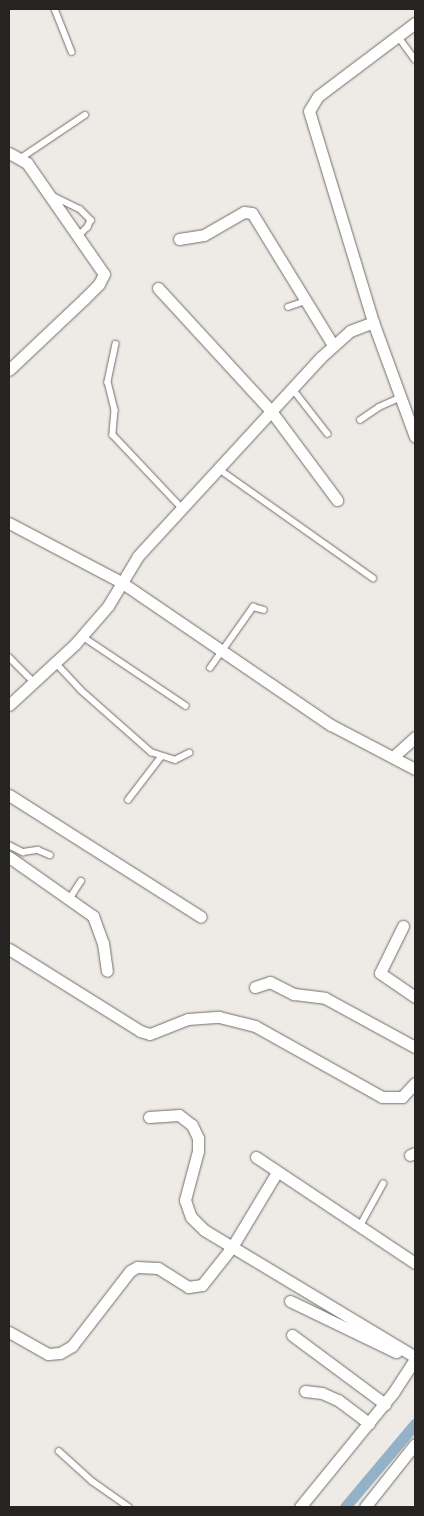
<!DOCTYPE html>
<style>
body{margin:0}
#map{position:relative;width:424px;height:1516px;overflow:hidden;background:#eeeae5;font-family:"Sofia Sans Condensed",sans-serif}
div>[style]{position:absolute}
.canal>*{height:11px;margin:-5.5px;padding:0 5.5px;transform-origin:5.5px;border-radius:5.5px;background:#94b2c7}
.roads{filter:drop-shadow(0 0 1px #716d69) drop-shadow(0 0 1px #716d69)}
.service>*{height:5.5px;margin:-2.75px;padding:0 2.75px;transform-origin:2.75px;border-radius:2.75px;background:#fff}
.minor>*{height:11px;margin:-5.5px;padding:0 5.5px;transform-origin:5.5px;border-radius:5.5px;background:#fff}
span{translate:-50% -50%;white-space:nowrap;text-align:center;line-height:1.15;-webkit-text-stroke:4px #fff;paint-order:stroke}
.frame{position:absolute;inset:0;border:10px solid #252422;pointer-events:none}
</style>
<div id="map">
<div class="canal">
<i style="left:345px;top:1507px;width:109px;rotate:-49.9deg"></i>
</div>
<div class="roads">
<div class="service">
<i style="left:55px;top:9px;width:46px;rotate:68.4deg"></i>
<i style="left:398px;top:36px;width:29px;rotate:54deg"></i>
<i style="left:21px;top:158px;width:77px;rotate:-33.9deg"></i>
<i style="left:53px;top:196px;width:30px;rotate:26deg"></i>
<i style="left:80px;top:209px;width:16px;rotate:45deg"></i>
<i style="left:91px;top:220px;width:8px;rotate:113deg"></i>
<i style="left:88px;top:227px;width:11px;rotate:135deg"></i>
<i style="left:288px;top:307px;width:18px;rotate:-19deg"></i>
<i style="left:116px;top:344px;width:39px;rotate:102deg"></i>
<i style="left:108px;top:382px;width:29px;rotate:76deg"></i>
<i style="left:115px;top:410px;width:25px;rotate:95deg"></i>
<i style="left:113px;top:435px;width:100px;rotate:46.6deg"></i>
<i style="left:292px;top:388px;width:58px;rotate:52deg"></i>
<i style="left:360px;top:420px;width:23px;rotate:-34deg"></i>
<i style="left:379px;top:407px;width:24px;rotate:-24deg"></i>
<i style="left:219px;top:469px;width:189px;rotate:35.3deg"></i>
<i style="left:82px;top:636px;width:125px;rotate:33.9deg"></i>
<i style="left:9px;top:657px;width:35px;rotate:45deg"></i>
<i style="left:55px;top:662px;width:38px;rotate:47deg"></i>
<i style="left:81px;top:690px;width:94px;rotate:41.5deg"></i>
<i style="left:151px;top:752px;width:25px;rotate:18deg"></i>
<i style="left:175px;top:760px;width:16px;rotate:-27deg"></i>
<i style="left:210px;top:668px;width:75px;rotate:-54.8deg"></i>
<i style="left:253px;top:607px;width:11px;rotate:15deg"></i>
<i style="left:128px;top:800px;width:54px;rotate:-52.5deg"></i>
<i style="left:9px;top:845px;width:16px;rotate:27deg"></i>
<i style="left:23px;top:852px;width:15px;rotate:-8deg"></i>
<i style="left:38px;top:850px;width:13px;rotate:23deg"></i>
<i style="left:70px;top:898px;width:20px;rotate:-57deg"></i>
<i style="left:361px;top:1224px;width:46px;rotate:-61.2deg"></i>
<i style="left:59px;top:1451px;width:45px;rotate:42.3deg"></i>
<i style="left:92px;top:1481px;width:45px;rotate:35.1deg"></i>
</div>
<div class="minor">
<i style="left:415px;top:23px;width:121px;rotate:143deg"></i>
<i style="left:318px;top:96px;width:17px;rotate:121deg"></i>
<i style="left:309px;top:111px;width:220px;rotate:73.1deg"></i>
<i style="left:373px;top:322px;width:122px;rotate:69.9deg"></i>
<i style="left:9px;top:153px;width:21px;rotate:29deg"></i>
<i style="left:27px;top:163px;width:135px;rotate:55.3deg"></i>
<i style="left:104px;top:274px;width:11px;rotate:117deg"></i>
<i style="left:99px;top:284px;width:21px;rotate:135deg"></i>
<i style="left:84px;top:299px;width:103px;rotate:136.6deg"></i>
<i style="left:179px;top:239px;width:25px;rotate:-9deg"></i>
<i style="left:204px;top:235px;width:46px;rotate:-29.9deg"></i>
<i style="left:244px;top:212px;width:8px;rotate:7deg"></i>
<i style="left:252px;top:213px;width:155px;rotate:58.5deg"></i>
<i style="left:158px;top:288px;width:167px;rotate:47.4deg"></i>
<i style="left:271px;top:411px;width:111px;rotate:53.4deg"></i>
<i style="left:9px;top:523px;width:127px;rotate:27.8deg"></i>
<i style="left:121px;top:582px;width:254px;rotate:34.3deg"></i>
<i style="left:331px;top:725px;width:95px;rotate:27.6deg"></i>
<i style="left:9px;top:705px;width:90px;rotate:-42.7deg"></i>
<i style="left:75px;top:644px;width:50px;rotate:-49deg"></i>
<i style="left:108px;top:606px;width:58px;rotate:-59deg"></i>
<i style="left:138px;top:556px;width:269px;rotate:-47.4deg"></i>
<i style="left:320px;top:358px;width:40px;rotate:-42deg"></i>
<i style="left:350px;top:331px;width:25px;rotate:-21deg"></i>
<i style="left:393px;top:757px;width:30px;rotate:-42deg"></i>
<i style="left:9px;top:795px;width:227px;rotate:32.4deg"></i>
<i style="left:9px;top:857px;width:103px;rotate:35.1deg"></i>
<i style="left:93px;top:916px;width:29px;rotate:70deg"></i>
<i style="left:103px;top:943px;width:28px;rotate:82deg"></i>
<i style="left:403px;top:926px;width:52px;rotate:116.1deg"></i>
<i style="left:380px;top:973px;width:42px;rotate:34.4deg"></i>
<i style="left:9px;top:949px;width:155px;rotate:32deg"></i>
<i style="left:140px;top:1031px;width:10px;rotate:17deg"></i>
<i style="left:150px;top:1034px;width:41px;rotate:-21.5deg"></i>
<i style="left:188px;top:1019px;width:31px;rotate:-4deg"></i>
<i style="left:219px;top:1017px;width:37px;rotate:14deg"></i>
<i style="left:255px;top:1026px;width:145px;rotate:29.2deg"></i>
<i style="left:382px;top:1097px;width:20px"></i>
<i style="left:402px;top:1097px;width:19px;rotate:-47deg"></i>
<i style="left:255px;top:987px;width:16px;rotate:-18deg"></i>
<i style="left:270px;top:982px;width:27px;rotate:27deg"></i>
<i style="left:294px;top:994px;width:31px;rotate:7deg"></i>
<i style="left:325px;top:998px;width:102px;rotate:28.6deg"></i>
<i style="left:149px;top:1117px;width:30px;rotate:-4deg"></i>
<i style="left:179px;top:1115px;width:16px;rotate:38deg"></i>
<i style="left:192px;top:1125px;width:14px;rotate:65deg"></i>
<i style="left:198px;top:1138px;width:13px;rotate:90deg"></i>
<i style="left:198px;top:1151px;width:51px;rotate:104.9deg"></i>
<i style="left:185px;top:1200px;width:18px;rotate:71deg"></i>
<i style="left:191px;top:1217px;width:18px;rotate:45deg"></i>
<i style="left:204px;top:1230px;width:246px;rotate:31deg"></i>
<i style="left:410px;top:1155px;width:5px;rotate:-22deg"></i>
<i style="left:256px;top:1157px;width:191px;rotate:33.7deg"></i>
<i style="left:290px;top:1301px;width:118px;rotate:25.7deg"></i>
<i style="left:9px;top:1332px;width:45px;rotate:29.4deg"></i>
<i style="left:48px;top:1354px;width:12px;rotate:-5deg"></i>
<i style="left:60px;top:1353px;width:14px;rotate:-30deg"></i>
<i style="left:72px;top:1346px;width:95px;rotate:-52.3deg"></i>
<i style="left:130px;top:1271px;width:8px;rotate:-30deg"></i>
<i style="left:137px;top:1267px;width:21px;rotate:3deg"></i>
<i style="left:158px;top:1268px;width:36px;rotate:32deg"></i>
<i style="left:188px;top:1287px;width:14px;rotate:-8deg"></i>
<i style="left:202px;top:1285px;width:48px;rotate:-51.7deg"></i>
<i style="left:232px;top:1247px;width:87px;rotate:-59deg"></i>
<i style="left:292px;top:1335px;width:116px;rotate:36.6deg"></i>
<i style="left:305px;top:1391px;width:17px;rotate:7deg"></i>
<i style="left:322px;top:1393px;width:17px;rotate:24deg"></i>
<i style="left:338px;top:1400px;width:39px;rotate:37deg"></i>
<i style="left:300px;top:1507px;width:147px;rotate:-50.8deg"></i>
<i style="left:393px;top:1393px;width:40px;rotate:-57.1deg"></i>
<i style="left:365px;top:1507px;width:80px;rotate:-51.6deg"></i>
</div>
</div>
<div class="frame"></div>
</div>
